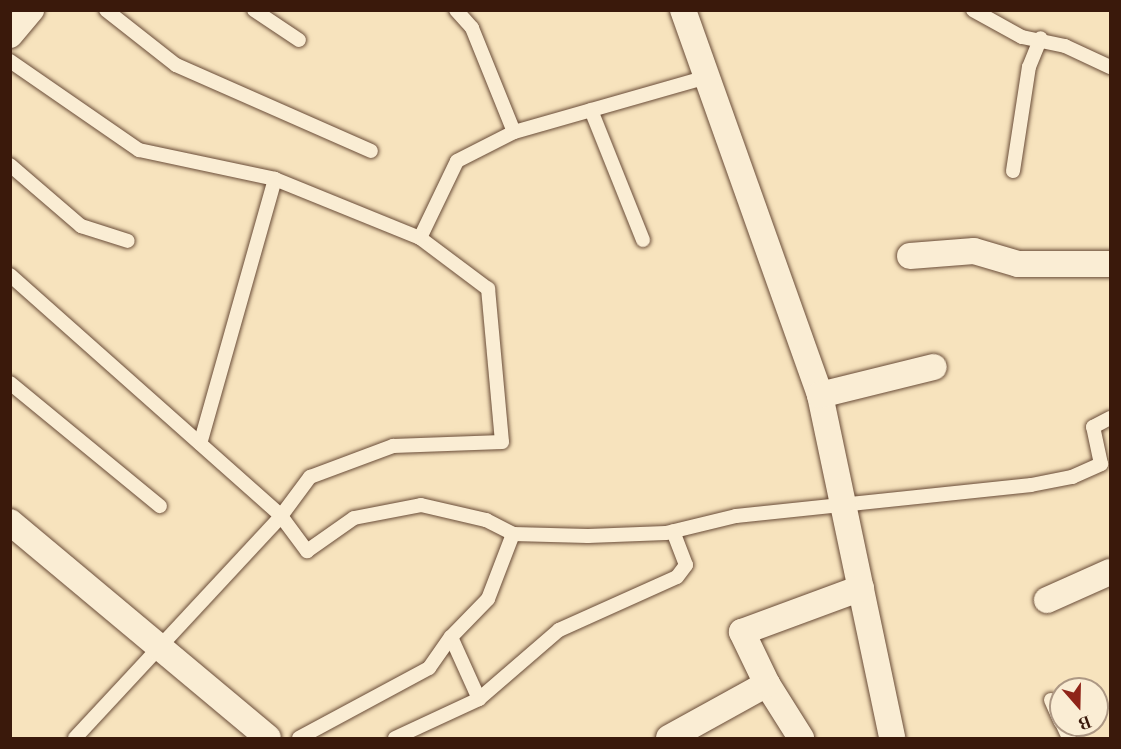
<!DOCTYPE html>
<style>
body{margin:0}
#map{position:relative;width:1121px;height:749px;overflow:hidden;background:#f7e3bd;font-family:"Libre Bodoni",serif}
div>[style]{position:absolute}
.roads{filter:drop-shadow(0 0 2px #694c38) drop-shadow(0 0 2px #694c38)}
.service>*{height:14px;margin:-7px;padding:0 7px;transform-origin:7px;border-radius:7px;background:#faedd4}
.minor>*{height:26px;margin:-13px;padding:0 13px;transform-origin:13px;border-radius:13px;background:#faedd4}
span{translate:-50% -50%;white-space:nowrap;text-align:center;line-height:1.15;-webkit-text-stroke:4.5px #faedd4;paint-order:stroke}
.frame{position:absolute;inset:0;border:12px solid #3a190b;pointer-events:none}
.north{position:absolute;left:1049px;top:677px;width:60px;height:60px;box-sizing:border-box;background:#faedd4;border:2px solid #ad9884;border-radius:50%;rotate:160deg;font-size:16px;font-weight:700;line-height:24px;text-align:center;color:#3a190b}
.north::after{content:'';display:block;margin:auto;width:21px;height:27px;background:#8f2418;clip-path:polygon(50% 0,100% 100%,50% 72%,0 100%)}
</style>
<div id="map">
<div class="roads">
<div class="service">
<i style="left:106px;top:10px;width:89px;rotate:38.2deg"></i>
<i style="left:176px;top:65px;width:213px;rotate:23.8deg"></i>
<i style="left:254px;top:10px;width:54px;rotate:33.7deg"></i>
<i style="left:456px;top:10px;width:24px;rotate:48deg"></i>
<i style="left:472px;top:28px;width:112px;rotate:68deg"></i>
<i style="left:514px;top:132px;width:201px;rotate:-15.9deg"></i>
<i style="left:973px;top:10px;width:56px;rotate:28.9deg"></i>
<i style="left:1022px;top:37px;width:44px;rotate:11.8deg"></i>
<i style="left:1065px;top:46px;width:50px;rotate:25deg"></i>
<i style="left:10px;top:61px;width:157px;rotate:34.6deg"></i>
<i style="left:139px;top:150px;width:139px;rotate:12deg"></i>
<i style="left:275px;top:179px;width:275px;rotate:105.8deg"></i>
<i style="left:591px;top:110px;width:140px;rotate:68.2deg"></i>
<i style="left:10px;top:165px;width:94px;rotate:40.7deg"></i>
<i style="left:81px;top:226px;width:49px;rotate:17.7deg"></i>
<i style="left:1013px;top:171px;width:105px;rotate:-81.3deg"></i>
<i style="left:1029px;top:67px;width:31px;rotate:-68deg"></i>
<i style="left:420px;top:238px;width:85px;rotate:-64.3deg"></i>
<i style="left:457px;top:161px;width:64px;rotate:-27deg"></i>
<i style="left:10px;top:275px;width:363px;rotate:41.6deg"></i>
<i style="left:281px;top:516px;width:44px;rotate:53.4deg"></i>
<i style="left:307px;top:551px;width:57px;rotate:-35.1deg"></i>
<i style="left:354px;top:518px;width:68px;rotate:-11deg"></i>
<i style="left:421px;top:505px;width:67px;rotate:13deg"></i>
<i style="left:486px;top:520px;width:30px;rotate:27deg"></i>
<i style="left:513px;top:534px;width:75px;rotate:1.5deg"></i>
<i style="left:588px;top:536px;width:78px;rotate:-2.2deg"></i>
<i style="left:666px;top:533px;width:72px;rotate:-13.7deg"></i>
<i style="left:736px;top:516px;width:297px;rotate:-6deg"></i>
<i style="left:1031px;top:485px;width:42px;rotate:-11deg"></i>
<i style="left:1072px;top:477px;width:32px;rotate:-24deg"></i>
<i style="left:1101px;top:464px;width:38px;rotate:-102deg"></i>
<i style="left:1093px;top:427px;width:19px;rotate:-28deg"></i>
<i style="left:10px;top:383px;width:194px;rotate:39.4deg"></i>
<i style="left:451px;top:637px;width:68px;rotate:65.7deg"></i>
<i style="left:1051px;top:700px;width:24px;rotate:66deg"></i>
<i style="left:1063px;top:725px;width:14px;rotate:65deg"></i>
<i style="left:75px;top:738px;width:303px;rotate:-47.1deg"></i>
<i style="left:281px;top:516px;width:49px;rotate:-53.4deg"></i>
<i style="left:310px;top:477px;width:89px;rotate:-20.5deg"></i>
<i style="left:393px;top:446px;width:109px;rotate:-2.1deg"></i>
<i style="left:502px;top:442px;width:154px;rotate:-95.2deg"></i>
<i style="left:488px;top:289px;width:85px;rotate:-143.1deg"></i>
<i style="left:420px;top:238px;width:157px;rotate:-157.9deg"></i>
<i style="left:299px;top:738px;width:148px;rotate:-28.3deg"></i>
<i style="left:429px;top:668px;width:38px;rotate:-55deg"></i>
<i style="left:451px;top:637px;width:53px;rotate:-45.8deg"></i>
<i style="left:488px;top:599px;width:70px;rotate:-69deg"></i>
<i style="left:395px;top:738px;width:93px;rotate:-24.9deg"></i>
<i style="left:479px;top:699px;width:106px;rotate:-40.8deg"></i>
<i style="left:559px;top:630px;width:129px;rotate:-24.2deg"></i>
<i style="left:677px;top:577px;width:15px;rotate:-53deg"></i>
<i style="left:686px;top:565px;width:36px;rotate:-111deg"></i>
</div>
<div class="minor">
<i style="left:683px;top:10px;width:409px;rotate:70.4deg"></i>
<i style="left:820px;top:395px;width:350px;rotate:78.1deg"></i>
<i style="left:10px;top:35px;width:33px;rotate:-50deg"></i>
<i style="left:910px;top:256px;width:64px;rotate:-4.5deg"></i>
<i style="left:974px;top:251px;width:46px;rotate:16.5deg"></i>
<i style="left:1018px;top:264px;width:92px"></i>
<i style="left:820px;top:395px;width:117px;rotate:-13.8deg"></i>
<i style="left:10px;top:522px;width:336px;rotate:39.9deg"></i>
<i style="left:1047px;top:600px;width:69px;rotate:-24deg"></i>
<i style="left:767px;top:684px;width:64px;rotate:57.8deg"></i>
<i style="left:669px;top:738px;width:112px;rotate:-28.9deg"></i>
<i style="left:767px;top:684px;width:58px;rotate:-115.7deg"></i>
<i style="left:742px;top:632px;width:127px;rotate:-20.3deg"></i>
</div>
</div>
<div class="frame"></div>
<div class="north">B</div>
</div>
